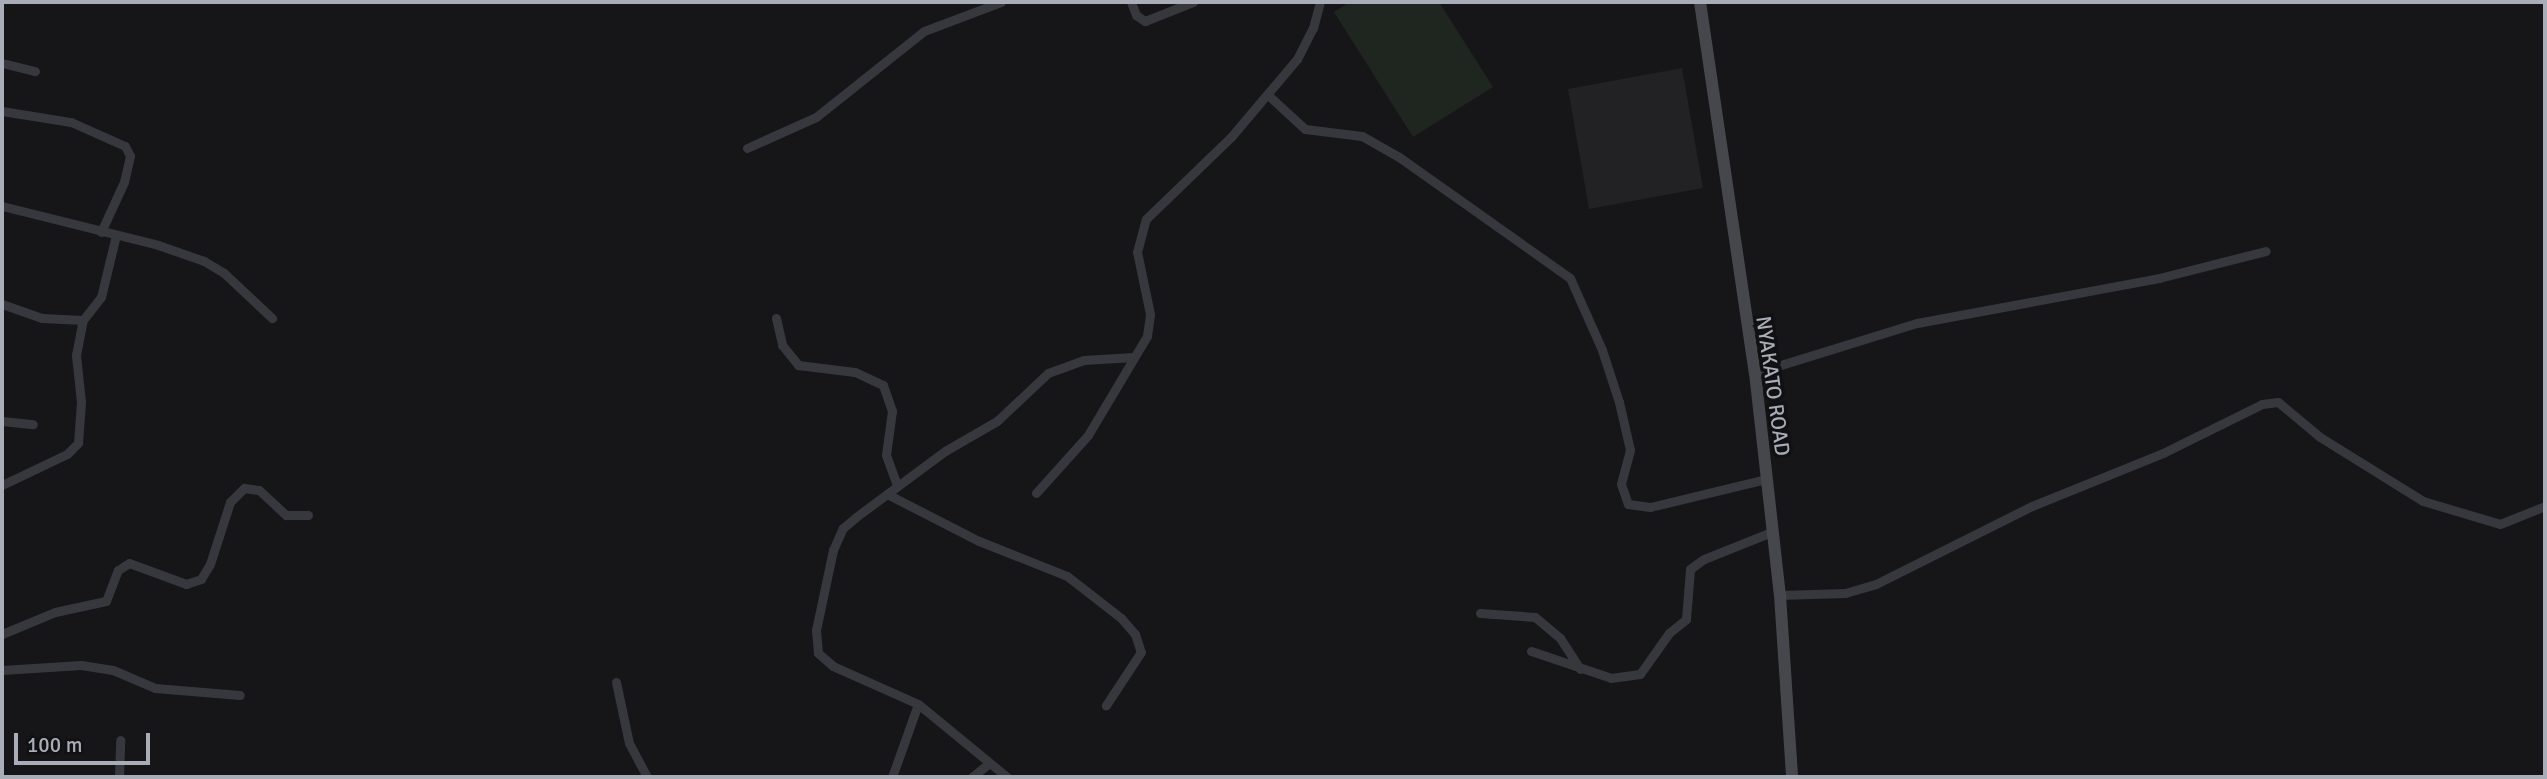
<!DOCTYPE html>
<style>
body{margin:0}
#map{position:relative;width:2547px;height:779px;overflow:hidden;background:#161618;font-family:Signika,sans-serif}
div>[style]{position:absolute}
.built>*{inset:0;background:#222225}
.green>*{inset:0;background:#1e261f}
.street>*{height:9px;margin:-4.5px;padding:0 4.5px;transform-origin:4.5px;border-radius:4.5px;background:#37383d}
.secondary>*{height:12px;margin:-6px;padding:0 6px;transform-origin:6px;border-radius:6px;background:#45474d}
span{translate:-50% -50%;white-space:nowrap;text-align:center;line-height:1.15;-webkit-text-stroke:7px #111113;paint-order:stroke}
.street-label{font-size:21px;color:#a8adb8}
.frame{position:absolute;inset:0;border:4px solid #a8adb8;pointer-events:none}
.scale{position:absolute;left:14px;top:733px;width:136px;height:32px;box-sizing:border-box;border:4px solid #a8adb8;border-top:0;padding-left:9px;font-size:21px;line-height:24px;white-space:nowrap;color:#a8adb8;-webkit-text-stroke:5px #111113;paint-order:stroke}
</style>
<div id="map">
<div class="built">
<i style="clip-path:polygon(1682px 68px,1703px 188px,1589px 209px,1568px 89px)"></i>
</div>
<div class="green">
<i style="clip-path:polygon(1350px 2px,1439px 2px,1493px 87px,1413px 137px,1334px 12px)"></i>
</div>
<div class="street">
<i style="left:1131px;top:2px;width:14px;rotate:69deg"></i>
<i style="left:1136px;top:15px;width:11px;rotate:34deg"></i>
<i style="left:1145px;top:21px;width:52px;rotate:-21.6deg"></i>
<i style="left:2px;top:63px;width:34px;rotate:14deg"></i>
<i style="left:1268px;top:95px;width:50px;rotate:42.6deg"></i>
<i style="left:1305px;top:129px;width:57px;rotate:7deg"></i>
<i style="left:1362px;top:136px;width:43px;rotate:29.6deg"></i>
<i style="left:1399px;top:157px;width:209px;rotate:35.3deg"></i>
<i style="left:1570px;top:278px;width:79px;rotate:66deg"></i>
<i style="left:1602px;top:350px;width:55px;rotate:71.9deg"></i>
<i style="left:1619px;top:402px;width:49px;rotate:77.1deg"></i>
<i style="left:1630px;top:450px;width:35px;rotate:105deg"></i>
<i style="left:1621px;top:484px;width:21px;rotate:71deg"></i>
<i style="left:1628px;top:504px;width:22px;rotate:8deg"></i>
<i style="left:1650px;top:507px;width:119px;rotate:-13.6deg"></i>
<i style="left:2px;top:111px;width:70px;rotate:9.1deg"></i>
<i style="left:71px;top:122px;width:59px;rotate:24deg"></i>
<i style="left:125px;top:146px;width:11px;rotate:63deg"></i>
<i style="left:130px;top:156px;width:27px;rotate:103deg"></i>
<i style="left:124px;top:182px;width:55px;rotate:114.7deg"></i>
<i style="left:747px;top:148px;width:76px;rotate:-24.2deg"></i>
<i style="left:816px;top:117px;width:138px;rotate:-38.5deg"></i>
<i style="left:924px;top:31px;width:82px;rotate:-20.6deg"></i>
<i style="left:2px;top:206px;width:161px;rotate:14deg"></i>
<i style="left:158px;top:245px;width:49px;rotate:19.2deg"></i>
<i style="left:204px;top:261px;width:23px;rotate:31deg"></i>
<i style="left:224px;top:273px;width:66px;rotate:43.2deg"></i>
<i style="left:2px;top:304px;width:42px;rotate:19.3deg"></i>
<i style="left:42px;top:318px;width:41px;rotate:2.8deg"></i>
<i style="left:83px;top:320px;width:29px;rotate:-52deg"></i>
<i style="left:101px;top:297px;width:64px;rotate:-76.4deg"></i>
<i style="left:776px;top:318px;width:28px;rotate:77deg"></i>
<i style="left:782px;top:345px;width:26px;rotate:51deg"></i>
<i style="left:798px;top:365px;width:57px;rotate:7deg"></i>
<i style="left:855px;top:372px;width:31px;rotate:25deg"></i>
<i style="left:883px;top:385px;width:28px;rotate:71deg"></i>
<i style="left:892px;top:411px;width:44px;rotate:97.8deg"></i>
<i style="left:886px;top:455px;width:32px;rotate:70deg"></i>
<i style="left:1755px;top:373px;width:170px;rotate:-17.2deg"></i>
<i style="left:1917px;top:323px;width:246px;rotate:-10.5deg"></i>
<i style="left:2159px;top:278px;width:110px;rotate:-14.2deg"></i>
<i style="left:2px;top:421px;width:31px;rotate:6deg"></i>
<i style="left:2px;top:485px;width:72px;rotate:-25.5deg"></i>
<i style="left:67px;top:454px;width:16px;rotate:-45deg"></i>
<i style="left:78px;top:443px;width:41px;rotate:-85.8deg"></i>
<i style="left:81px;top:402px;width:47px;rotate:-96.1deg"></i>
<i style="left:76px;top:355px;width:36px;rotate:-79deg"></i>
<i style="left:1036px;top:493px;width:78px;rotate:-48.1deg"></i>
<i style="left:1088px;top:435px;width:115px;rotate:-59.2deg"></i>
<i style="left:1147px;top:336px;width:22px;rotate:-82deg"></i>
<i style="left:1150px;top:314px;width:63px;rotate:-101.8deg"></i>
<i style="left:1137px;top:252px;width:34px;rotate:-75deg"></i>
<i style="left:1146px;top:219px;width:118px;rotate:-44deg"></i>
<i style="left:1231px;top:137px;width:102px;rotate:-49.8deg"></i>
<i style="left:1297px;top:59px;width:35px;rotate:-63deg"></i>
<i style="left:1313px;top:28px;width:27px;rotate:-75deg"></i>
<i style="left:887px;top:494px;width:103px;rotate:27.1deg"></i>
<i style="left:979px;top:541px;width:95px;rotate:21.7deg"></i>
<i style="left:1067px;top:576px;width:68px;rotate:37.9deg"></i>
<i style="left:1121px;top:618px;width:21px;rotate:49deg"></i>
<i style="left:1135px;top:634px;width:19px;rotate:72deg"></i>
<i style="left:1141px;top:652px;width:64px;rotate:123.4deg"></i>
<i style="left:1780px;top:595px;width:65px;rotate:-1.8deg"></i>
<i style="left:1845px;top:593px;width:32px;rotate:-16deg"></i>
<i style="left:1876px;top:584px;width:174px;rotate:-26.6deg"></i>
<i style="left:2032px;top:506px;width:141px;rotate:-22deg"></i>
<i style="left:2163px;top:453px;width:110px;rotate:-26.3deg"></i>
<i style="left:2262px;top:404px;width:16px;rotate:-7deg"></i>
<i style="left:2278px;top:402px;width:55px;rotate:39.8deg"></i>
<i style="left:2320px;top:437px;width:121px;rotate:31.9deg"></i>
<i style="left:2423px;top:501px;width:80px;rotate:16.6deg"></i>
<i style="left:2500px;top:524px;width:48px;rotate:-21.8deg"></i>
<i style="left:1480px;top:613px;width:55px;rotate:4.2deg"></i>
<i style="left:1535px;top:617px;width:33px;rotate:40deg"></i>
<i style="left:1560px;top:638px;width:37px;rotate:57deg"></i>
<i style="left:2px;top:634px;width:57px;rotate:-22.5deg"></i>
<i style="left:55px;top:612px;width:52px;rotate:-12.2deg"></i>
<i style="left:106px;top:601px;width:33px;rotate:-69deg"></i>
<i style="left:118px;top:570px;width:13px;rotate:-32deg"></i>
<i style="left:129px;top:563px;width:61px;rotate:20.2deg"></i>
<i style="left:186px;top:584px;width:16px;rotate:-18deg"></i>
<i style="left:201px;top:579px;width:17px;rotate:-59deg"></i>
<i style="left:210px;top:564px;width:65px;rotate:-72.1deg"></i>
<i style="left:230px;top:502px;width:20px;rotate:-45deg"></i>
<i style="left:244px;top:488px;width:15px;rotate:8deg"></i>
<i style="left:259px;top:490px;width:37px;rotate:43deg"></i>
<i style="left:286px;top:515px;width:22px"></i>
<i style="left:1531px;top:651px;width:84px;rotate:18.6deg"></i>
<i style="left:1611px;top:678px;width:29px;rotate:-8deg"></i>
<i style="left:1640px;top:674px;width:50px;rotate:-54.7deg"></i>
<i style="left:1669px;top:633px;width:22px;rotate:-39deg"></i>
<i style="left:1686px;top:619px;width:50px;rotate:-85.4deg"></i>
<i style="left:1690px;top:569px;width:17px;rotate:-36deg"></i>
<i style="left:1704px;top:559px;width:70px;rotate:-21.8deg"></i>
<i style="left:2px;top:670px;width:79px;rotate:-3.6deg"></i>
<i style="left:81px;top:665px;width:32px;rotate:9deg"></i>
<i style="left:113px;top:670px;width:46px;rotate:23.2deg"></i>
<i style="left:155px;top:688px;width:85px;rotate:4.7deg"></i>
<i style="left:616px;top:682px;width:62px;rotate:78deg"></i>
<i style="left:629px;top:743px;width:38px;rotate:62deg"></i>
<i style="left:119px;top:777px;width:37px;rotate:-88deg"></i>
<i style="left:892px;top:777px;width:77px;rotate:-70.4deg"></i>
<i style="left:972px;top:777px;width:22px;rotate:-39deg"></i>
<i style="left:1007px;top:777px;width:115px;rotate:-140.6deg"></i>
<i style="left:918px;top:704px;width:93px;rotate:-155.9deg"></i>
<i style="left:833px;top:666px;width:20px;rotate:-139deg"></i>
<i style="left:818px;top:653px;width:23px;rotate:-95deg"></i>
<i style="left:816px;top:630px;width:82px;rotate:-78deg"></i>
<i style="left:833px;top:550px;width:24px;rotate:-66deg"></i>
<i style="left:843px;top:528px;width:17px;rotate:-40deg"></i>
<i style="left:856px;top:517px;width:111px;rotate:-36.6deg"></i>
<i style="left:945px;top:451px;width:60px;rotate:-30deg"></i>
<i style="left:997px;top:421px;width:70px;rotate:-43.3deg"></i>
<i style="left:1048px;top:373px;width:38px;rotate:-20deg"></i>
<i style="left:1084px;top:360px;width:49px;rotate:-3.5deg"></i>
</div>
<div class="secondary">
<i style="left:1700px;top:2px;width:375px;rotate:81.6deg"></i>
<i style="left:1755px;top:373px;width:223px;rotate:83.6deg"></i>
<i style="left:1780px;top:595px;width:182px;rotate:86.2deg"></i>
</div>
<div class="street-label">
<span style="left:1773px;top:386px;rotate:82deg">NYAKATO ROAD</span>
</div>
<div class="frame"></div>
<div class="scale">100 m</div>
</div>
